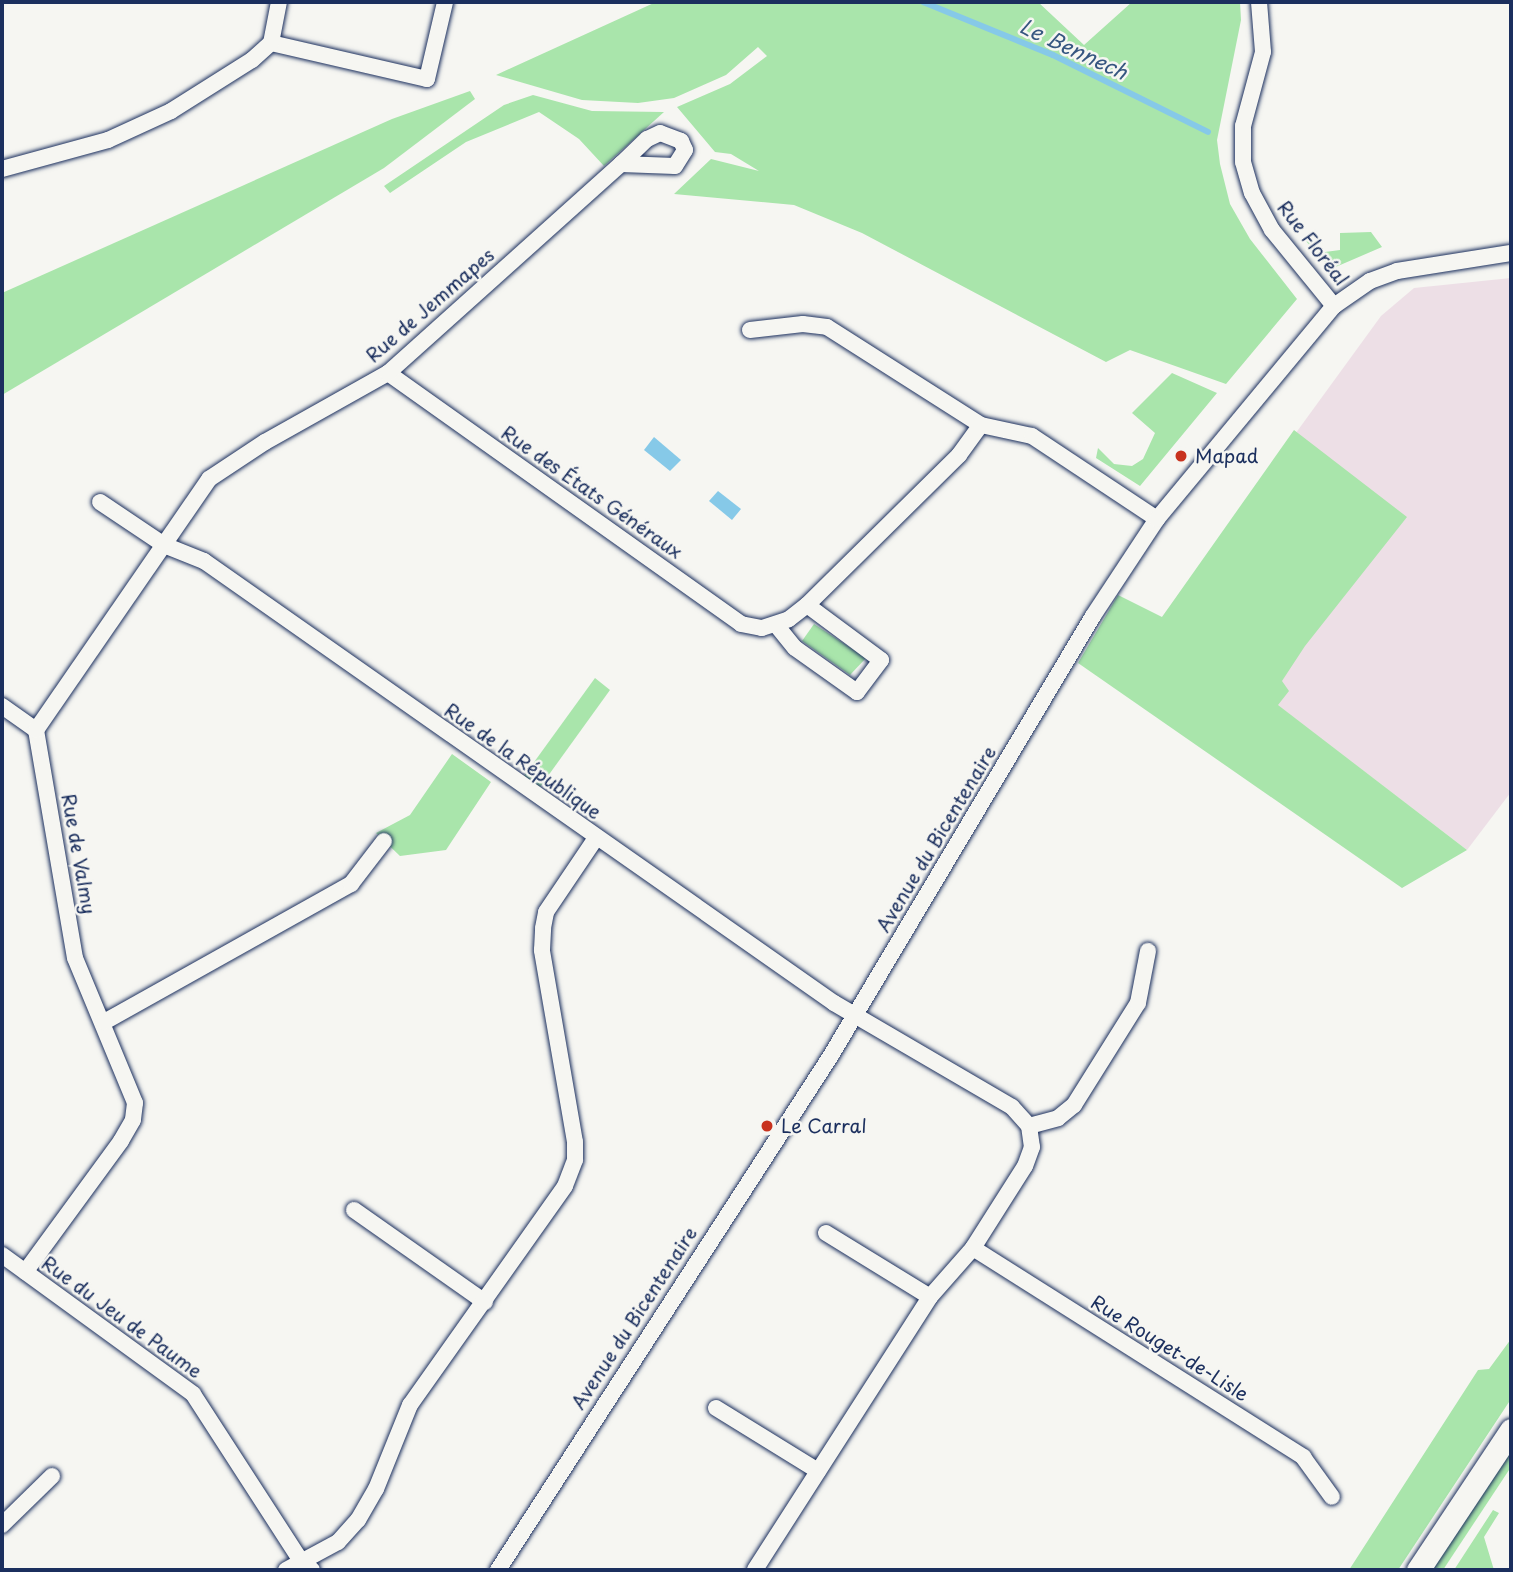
<!DOCTYPE html>
<meta charset="utf-8">
<style>
body{margin:0}
#map{position:relative;width:1513px;height:1572px;overflow:hidden;background:#f6f6f2;font-family:"Playpen Sans",sans-serif}
div>[style]{position:absolute}
.built>*{inset:0;background:#eddfe6}
.green>*{inset:0;background:#a9e5ab}
.water>*{inset:0;background:#86c9e8}
.stream>*{height:6px;margin:-3px;padding:0 3px;transform-origin:3px;border-radius:3px;background:#86c9e8}
.roads{filter:drop-shadow(0 0 2px #1b2f5e) drop-shadow(0 0 2px #1b2f5e)}
.street>*{height:16px;margin:-8px;padding:0 8px;transform-origin:8px;border-radius:8px;background:#f6f6f2}
.secondary>*{height:23px;margin:-11.5px;padding:0 11.5px;transform-origin:11.5px;border-radius:11.5px;background:#f6f6f2}
.dots>*{width:19px;height:19px;translate:-50% -50%;box-sizing:border-box;border:4px solid #f6f6f2;border-radius:50%}
span{translate:-50% -50%;white-space:nowrap;text-align:center;line-height:1.15;-webkit-text-stroke:5px #f6f6f2;paint-order:stroke}
.street-label{font-size:19px;color:#1b2f5e}
.poi-label{font-size:19px;color:#1b2f5e}
.left{translate:0 -50%;text-align:left}
.water-label{font-size:21px;color:#365680;font-style:italic}
.frame{position:absolute;inset:0;border:4px solid #1b2f5e;pointer-events:none}
</style>
<div id="map">
<div class="built">
<i style="clip-path:polygon(1511px 278px,1511px 792px,1467px 850px,1162px 617px,1381px 316px,1414px 288px)"></i>
</div>
<div class="green">
<i style="clip-path:polygon(656px 2px,1038px 2px,1084px 45px,1132px 2px,1240px 2px,1241px 20px,1217px 140px,1220px 164px,1230px 204px,1250px 239px,1297px 299px,1226px 384px,1130px 350px,1106px 362px,862px 233px,794px 205px,674px 194px,711px 159px,759px 171px,731px 154px,715px 152px,677px 107px,730px 84px,767px 56px,758px 47px,726px 75px,674px 98px,638px 103px,582px 100px,496px 75px)"></i>
<i style="clip-path:polygon(470px 91px,475px 99px,384px 168px,2px 395px,2px 293px,392px 119px)"></i>
<i style="clip-path:polygon(533px 95px,592px 111px,664px 112px,604px 166px,579px 139px,539px 112px,466px 142px,390px 193px,384px 186px,504px 105px)"></i>
<i style="clip-path:polygon(1371px 232px,1382px 247px,1331px 269px,1304px 239px,1325px 252px,1340px 250px,1340px 233px)"></i>
<i style="clip-path:polygon(1172px 373px,1217px 393px,1140px 486px,1096px 458px,1098px 448px,1114px 464px,1132px 466px,1143px 459px,1155px 433px,1132px 413px)"></i>
<i style="clip-path:polygon(1294px 430px,1407px 517px,1305px 646px,1282px 681px,1289px 691px,1278px 705px,1467px 850px,1402px 888px,1078px 663px,1118px 595px,1162px 617px)"></i>
<i style="clip-path:polygon(814px 624px,866px 658px,850px 675px,802px 641px)"></i>
<i style="clip-path:polygon(595px 678px,610px 690px,540px 787px,524px 776px)"></i>
<i style="clip-path:polygon(452px 754px,491px 782px,446px 850px,400px 856px,376px 833px,410px 815px)"></i>
<i style="clip-path:polygon(1511px 1339px,1511px 1399px,1398px 1570px,1349px 1570px,1478px 1370px,1489px 1369px)"></i>
<i style="clip-path:polygon(1511px 1450px,1511px 1467px,1443px 1570px,1432px 1570px)"></i>
<i style="clip-path:polygon(1493px 1510px,1499px 1513px,1484px 1537px,1494px 1570px,1454px 1570px)"></i>
</div>
<div class="water">
<i style="clip-path:polygon(654px 437px,681px 460px,670px 471px,644px 450px)"></i>
<i style="clip-path:polygon(718px 491px,741px 509px,732px 520px,709px 501px)"></i>
</div>
<div class="stream">
<i style="left:923px;top:2px;width:140px;rotate:22.2deg"></i>
<i style="left:1053px;top:55px;width:173px;rotate:26.4deg"></i>
</div>
<div class="roads">
<div class="street">
<i style="left:1259px;top:2px;width:50px;rotate:85.4deg"></i>
<i style="left:1263px;top:52px;width:77px;rotate:105.1deg"></i>
<i style="left:1243px;top:126px;width:36px;rotate:90deg"></i>
<i style="left:1243px;top:162px;width:32px;rotate:74deg"></i>
<i style="left:1252px;top:193px;width:42px;rotate:61.6deg"></i>
<i style="left:1272px;top:230px;width:98px;rotate:50.8deg"></i>
<i style="left:271px;top:43px;width:160px;rotate:13deg"></i>
<i style="left:427px;top:79px;width:79px;rotate:-76.8deg"></i>
<i style="left:2px;top:169px;width:110px;rotate:-15.3deg"></i>
<i style="left:108px;top:140px;width:69px;rotate:-24.7deg"></i>
<i style="left:171px;top:111px;width:96px;rotate:-32.2deg"></i>
<i style="left:252px;top:60px;width:25px;rotate:-42deg"></i>
<i style="left:271px;top:43px;width:42px;rotate:-79deg"></i>
<i style="left:750px;top:330px;width:53px;rotate:-6.5deg"></i>
<i style="left:803px;top:324px;width:24px;rotate:7deg"></i>
<i style="left:827px;top:327px;width:183px;rotate:32.5deg"></i>
<i style="left:388px;top:373px;width:433px;rotate:35.4deg"></i>
<i style="left:741px;top:624px;width:21px;rotate:11deg"></i>
<i style="left:762px;top:628px;width:28px;rotate:-18deg"></i>
<i style="left:789px;top:619px;width:23px;rotate:-38deg"></i>
<i style="left:807px;top:605px;width:214px;rotate:-44.6deg"></i>
<i style="left:959px;top:455px;width:37px;rotate:-54deg"></i>
<i style="left:981px;top:425px;width:52px;rotate:12.2deg"></i>
<i style="left:1032px;top:436px;width:150px;rotate:33.6deg"></i>
<i style="left:100px;top:502px;width:77px;rotate:33.9deg"></i>
<i style="left:164px;top:545px;width:43px;rotate:21.8deg"></i>
<i style="left:204px;top:561px;width:770px;rotate:35.05deg"></i>
<i style="left:834px;top:1003px;width:206px;rotate:30.3deg"></i>
<i style="left:1012px;top:1107px;width:25px;rotate:48deg"></i>
<i style="left:1029px;top:1126px;width:21px;rotate:82deg"></i>
<i style="left:1032px;top:1147px;width:20px;rotate:110deg"></i>
<i style="left:1025px;top:1166px;width:97px;rotate:122.4deg"></i>
<i style="left:973px;top:1248px;width:65px;rotate:131.3deg"></i>
<i style="left:930px;top:1297px;width:324px;rotate:122.7deg"></i>
<i style="left:777px;top:626px;width:28px;rotate:51deg"></i>
<i style="left:795px;top:648px;width:76px;rotate:35.4deg"></i>
<i style="left:857px;top:692px;width:40px;rotate:-53deg"></i>
<i style="left:881px;top:660px;width:92px;rotate:-143.4deg"></i>
<i style="left:2px;top:706px;width:42px;rotate:35.2deg"></i>
<i style="left:36px;top:730px;width:231px;rotate:80.3deg"></i>
<i style="left:75px;top:958px;width:157px;rotate:67.5deg"></i>
<i style="left:135px;top:1103px;width:17px;rotate:97deg"></i>
<i style="left:133px;top:1120px;width:24px;rotate:120deg"></i>
<i style="left:121px;top:1141px;width:162px;rotate:126.2deg"></i>
<i style="left:36px;top:730px;width:305px;rotate:-55.4deg"></i>
<i style="left:209px;top:479px;width:67px;rotate:-33.5deg"></i>
<i style="left:265px;top:442px;width:141px;rotate:-29.3deg"></i>
<i style="left:388px;top:373px;width:313px;rotate:-41.9deg"></i>
<i style="left:621px;top:164px;width:54px;rotate:2.1deg"></i>
<i style="left:675px;top:166px;width:19px;rotate:-58deg"></i>
<i style="left:685px;top:150px;width:10px;rotate:-114deg"></i>
<i style="left:681px;top:141px;width:22px;rotate:-159deg"></i>
<i style="left:660px;top:133px;width:14px;rotate:155deg"></i>
<i style="left:647px;top:139px;width:36px;rotate:136deg"></i>
<i style="left:104px;top:1022px;width:283px;rotate:-29.2deg"></i>
<i style="left:351px;top:884px;width:54px;rotate:-52.5deg"></i>
<i style="left:1029px;top:1126px;width:30px;rotate:-15deg"></i>
<i style="left:1058px;top:1118px;width:21px;rotate:-39deg"></i>
<i style="left:1074px;top:1105px;width:120px;rotate:-57.9deg"></i>
<i style="left:1138px;top:1003px;width:53px;rotate:-79.1deg"></i>
<i style="left:354px;top:1210px;width:160px;rotate:35.1deg"></i>
<i style="left:826px;top:1233px;width:122px;rotate:31.6deg"></i>
<i style="left:973px;top:1248px;width:391px;rotate:32.3deg"></i>
<i style="left:1303px;top:1457px;width:49px;rotate:54.1deg"></i>
<i style="left:2px;top:1255px;width:236px;rotate:36deg"></i>
<i style="left:193px;top:1394px;width:199px;rotate:57.1deg"></i>
<i style="left:301px;top:1561px;width:14px;rotate:39deg"></i>
<i style="left:716px;top:1408px;width:120px;rotate:31.7deg"></i>
<i style="left:2px;top:1525px;width:70px;rotate:-44.4deg"></i>
<i style="left:286px;top:1570px;width:59px;rotate:-28.3deg"></i>
<i style="left:338px;top:1542px;width:30px;rotate:-48deg"></i>
<i style="left:358px;top:1520px;width:36px;rotate:-60deg"></i>
<i style="left:376px;top:1489px;width:91px;rotate:-68deg"></i>
<i style="left:410px;top:1405px;width:268px;rotate:-54.7deg"></i>
<i style="left:565px;top:1186px;width:28px;rotate:-69deg"></i>
<i style="left:575px;top:1160px;width:18px;rotate:-90deg"></i>
<i style="left:575px;top:1142px;width:195px;rotate:-99.8deg"></i>
<i style="left:542px;top:950px;width:22px;rotate:-87deg"></i>
<i style="left:543px;top:928px;width:16px;rotate:-79deg"></i>
<i style="left:546px;top:912px;width:89px;rotate:-56deg"></i>
<i style="left:498px;top:1570px;width:611px;rotate:-57.09deg"></i>
<i style="left:830px;top:1057px;width:513px;rotate:-59.19deg"></i>
<i style="left:1093px;top:616px;width:116px;rotate:-56.6deg"></i>
<i style="left:1157px;top:519px;width:277px;rotate:-50.3deg"></i>
<i style="left:1334px;top:306px;width:44px;rotate:-34.8deg"></i>
<i style="left:1370px;top:281px;width:29px;rotate:-20deg"></i>
<i style="left:1397px;top:271px;width:115px;rotate:-9deg"></i>
</div>
<div class="secondary">
<i style="left:1418px;top:1570px;width:168px;rotate:-56.4deg"></i>
</div>
</div>
<div class="dots">
<i style="left:1181px;top:456px;background:#c8321e"></i>
<i style="left:767px;top:1126px;background:#c8321e"></i>
</div>
<div class="street-label">
<span style="left:1313px;top:243px;rotate:52deg">Rue Floréal</span>
<span style="left:430px;top:305px;rotate:-41deg">Rue de Jemmapes</span>
<span style="left:592px;top:492px;rotate:35deg">Rue des États Généraux</span>
<span style="left:523px;top:761px;rotate:35deg">Rue de la République</span>
<span style="left:936px;top:839px;rotate:-59deg">Avenue du Bicentenaire</span>
<span style="left:79px;top:854px;rotate:80deg">Rue de Valmy</span>
<span style="left:122px;top:1317px;rotate:36deg">Rue du Jeu de Paume</span>
<span style="left:634px;top:1318px;rotate:-57deg">Avenue du Bicentenaire</span>
<span style="left:1170px;top:1348px;rotate:32deg">Rue Rouget-de-Lisle</span>
</div>
<div class="poi-label">
<span class="left" style="left:1195px;top:456px">Mapad</span>
<span class="left" style="left:781px;top:1126px">Le Carral</span>
</div>
<div class="water-label">
<span style="left:1074px;top:48px;rotate:25deg">Le Bennech</span>
</div>
<div class="frame"></div>
</div>
